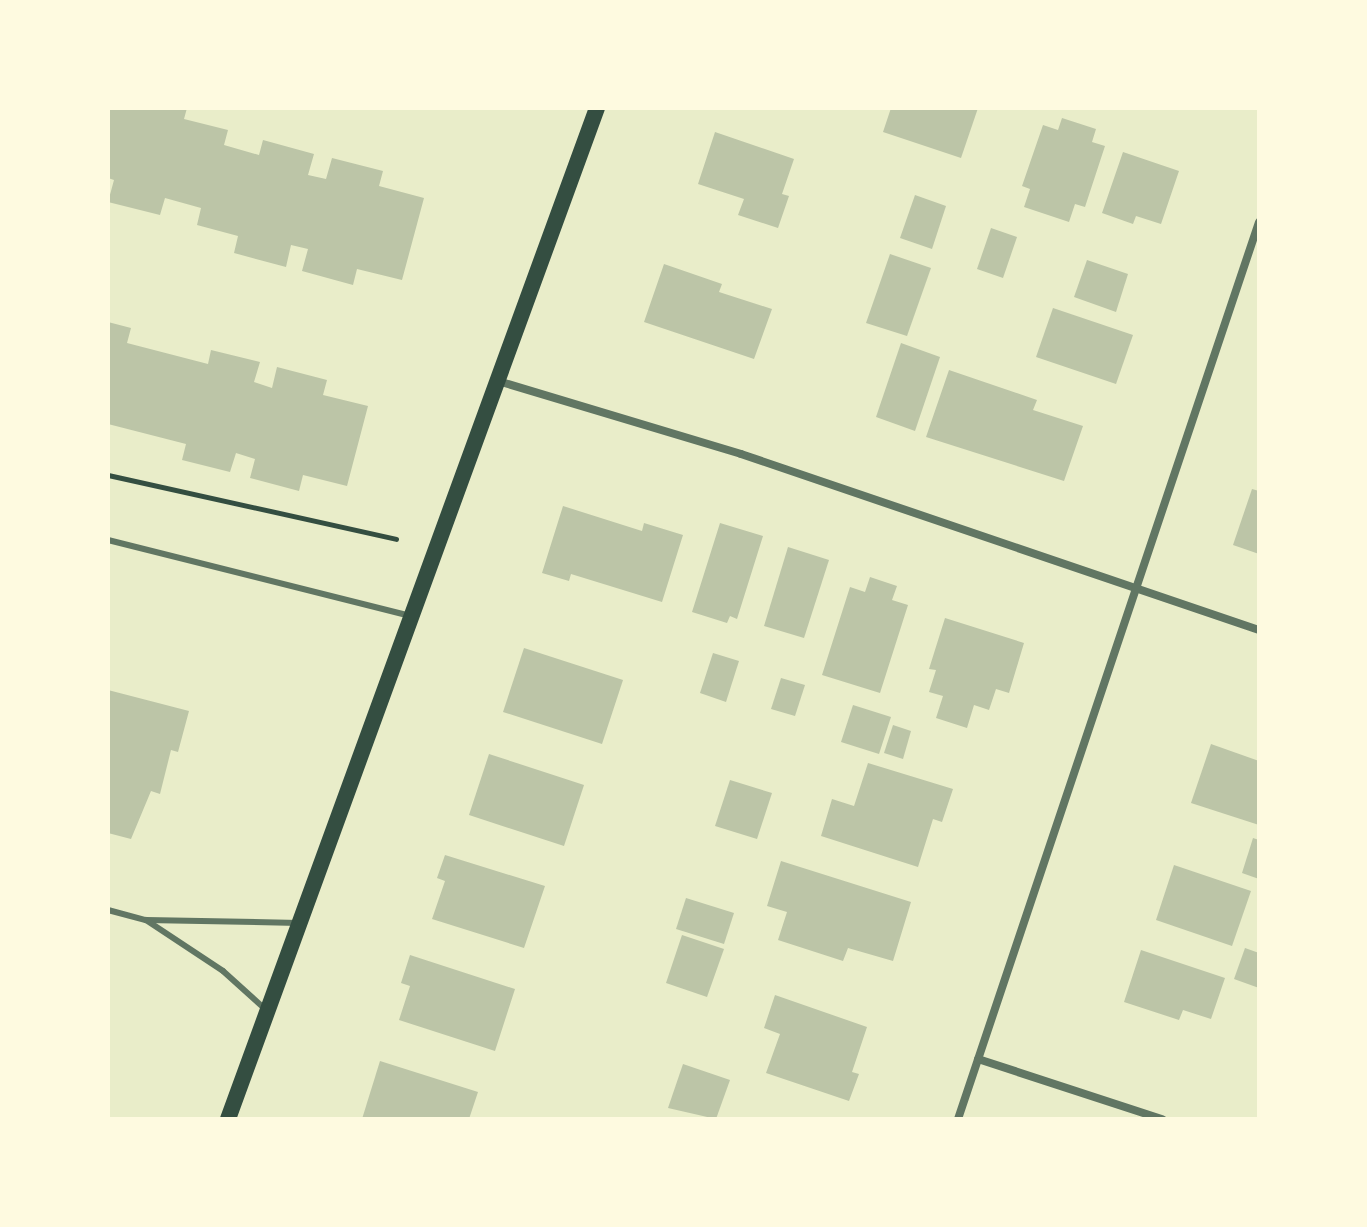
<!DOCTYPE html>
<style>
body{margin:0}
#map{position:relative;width:1367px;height:1227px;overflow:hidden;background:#e9edc9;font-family:Roboto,sans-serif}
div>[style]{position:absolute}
.building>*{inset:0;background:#bcc5a7}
.path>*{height:5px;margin:-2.5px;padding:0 2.5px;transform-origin:2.5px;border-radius:2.5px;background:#344e41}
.service>*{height:6px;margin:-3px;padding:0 3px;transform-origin:3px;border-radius:3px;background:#617663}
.minor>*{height:8px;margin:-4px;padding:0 4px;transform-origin:4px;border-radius:4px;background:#617663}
.secondary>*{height:16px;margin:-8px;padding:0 8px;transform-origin:8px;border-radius:8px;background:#344e41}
span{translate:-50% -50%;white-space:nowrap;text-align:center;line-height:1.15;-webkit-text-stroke:8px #fefae0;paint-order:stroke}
.frame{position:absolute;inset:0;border:110px solid #fefae0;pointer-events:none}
</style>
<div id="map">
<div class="building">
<i style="clip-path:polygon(108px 108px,187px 108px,184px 119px,228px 130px,224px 145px,259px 155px,263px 140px,314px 154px,308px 175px,326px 179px,332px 158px,383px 171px,379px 186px,424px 198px,402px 280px,357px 269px,353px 285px,302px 271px,308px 249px,291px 245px,286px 267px,234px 253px,238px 236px,197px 225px,201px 208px,165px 198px,160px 215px,108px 202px,114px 180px,108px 178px)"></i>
<i style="clip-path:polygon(891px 108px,978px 108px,961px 158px,883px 132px)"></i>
<i style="clip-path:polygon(1062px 118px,1096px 129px,1092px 142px,1105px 146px,1085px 207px,1075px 204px,1069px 222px,1024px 207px,1030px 189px,1022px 186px,1043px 125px,1058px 130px)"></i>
<i style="clip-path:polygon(715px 132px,794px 159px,782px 194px,789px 196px,778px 228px,738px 215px,744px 199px,698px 184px)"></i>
<i style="clip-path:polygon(1123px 152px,1179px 171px,1161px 224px,1136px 216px,1133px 224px,1102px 213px)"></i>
<i style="clip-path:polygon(915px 195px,946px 206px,932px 249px,900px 238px)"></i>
<i style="clip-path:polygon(991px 228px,1017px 237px,1003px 278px,977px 269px)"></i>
<i style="clip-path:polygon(890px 254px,931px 268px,907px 336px,866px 323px)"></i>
<i style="clip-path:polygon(1087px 260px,1128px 274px,1116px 312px,1074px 297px)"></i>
<i style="clip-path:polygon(664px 264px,722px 284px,719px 292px,772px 309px,754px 359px,644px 322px)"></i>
<i style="clip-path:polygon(1053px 308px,1133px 335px,1116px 384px,1036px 357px)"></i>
<i style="clip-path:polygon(108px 322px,131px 328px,127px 343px,208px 364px,211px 350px,260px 362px,254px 382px,272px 388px,277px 367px,327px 380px,323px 395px,368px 406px,347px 486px,303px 475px,299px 491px,250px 478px,255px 459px,236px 453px,230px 472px,182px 460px,186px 444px,108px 424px)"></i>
<i style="clip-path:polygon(901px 343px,940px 357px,915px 431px,876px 417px)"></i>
<i style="clip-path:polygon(949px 370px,1037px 400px,1033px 410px,1083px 426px,1064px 481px,926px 437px)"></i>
<i style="clip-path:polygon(1252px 489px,1259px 491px,1259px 554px,1233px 545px)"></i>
<i style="clip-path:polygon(563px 506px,642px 531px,644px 523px,683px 535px,662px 602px,571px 574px,569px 581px,542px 573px)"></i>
<i style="clip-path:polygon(720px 523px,763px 536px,737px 619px,730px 616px,727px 623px,692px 612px)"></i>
<i style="clip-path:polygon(788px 547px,829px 560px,804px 638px,764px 626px)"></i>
<i style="clip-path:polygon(870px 577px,897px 586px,892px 600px,908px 605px,880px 693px,822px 675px,850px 587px,865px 592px)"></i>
<i style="clip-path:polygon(945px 618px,1024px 643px,1009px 693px,996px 689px,989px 710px,974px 705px,967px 728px,936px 718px,943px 696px,929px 692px,936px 670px,929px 669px)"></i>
<i style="clip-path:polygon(524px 648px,623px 680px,602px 744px,503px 712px)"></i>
<i style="clip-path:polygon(713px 653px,739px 661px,726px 702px,700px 693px)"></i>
<i style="clip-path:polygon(781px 678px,805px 685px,795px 716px,771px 709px)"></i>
<i style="clip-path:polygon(108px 690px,189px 711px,178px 752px,171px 750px,160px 794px,151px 791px,131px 839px,108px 833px)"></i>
<i style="clip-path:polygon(853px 705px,891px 717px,879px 754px,841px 742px)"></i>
<i style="clip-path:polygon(893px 725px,911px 731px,903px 759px,884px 753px)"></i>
<i style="clip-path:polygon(1211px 744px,1259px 761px,1259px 825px,1191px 803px)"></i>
<i style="clip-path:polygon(489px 754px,584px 785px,564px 846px,469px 815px)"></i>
<i style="clip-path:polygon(868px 763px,953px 789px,942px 822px,933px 819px,918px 867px,821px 836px,832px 799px,854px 806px)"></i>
<i style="clip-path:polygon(730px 780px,772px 793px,757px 839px,715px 826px)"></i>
<i style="clip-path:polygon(1253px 838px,1259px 840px,1259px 879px,1242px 873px)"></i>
<i style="clip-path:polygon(445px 855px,545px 886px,524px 948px,432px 919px,445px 881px,437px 878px)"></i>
<i style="clip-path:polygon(781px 861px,911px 902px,893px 961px,848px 948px,843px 961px,778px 940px,787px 912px,767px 906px)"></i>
<i style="clip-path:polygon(1174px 865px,1251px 891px,1232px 946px,1156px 920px)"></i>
<i style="clip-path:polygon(686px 898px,734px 913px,724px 944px,676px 929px)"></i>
<i style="clip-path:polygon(682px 935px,724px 949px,707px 997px,666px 983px)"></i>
<i style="clip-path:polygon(1245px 948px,1259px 953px,1259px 988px,1234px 979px)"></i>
<i style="clip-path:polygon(1141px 950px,1225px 978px,1211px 1019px,1183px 1010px,1179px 1020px,1124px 1002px)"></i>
<i style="clip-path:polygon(410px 955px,515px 989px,495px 1051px,399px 1020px,410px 986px,401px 983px)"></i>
<i style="clip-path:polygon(775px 995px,867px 1027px,852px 1072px,859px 1074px,849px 1101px,766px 1073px,780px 1034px,764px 1028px)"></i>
<i style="clip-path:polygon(380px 1061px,478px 1092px,469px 1119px,362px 1119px)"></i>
<i style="clip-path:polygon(683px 1064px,730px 1080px,716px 1119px,668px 1108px)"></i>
</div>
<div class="path">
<i style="left:108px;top:475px;width:295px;rotate:12.5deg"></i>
</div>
<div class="service">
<i style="left:108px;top:540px;width:311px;rotate:14.1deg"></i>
<i style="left:108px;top:910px;width:39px;rotate:15deg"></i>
<i style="left:146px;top:920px;width:153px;rotate:1.1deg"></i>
<i style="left:146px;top:920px;width:92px;rotate:33.5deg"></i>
<i style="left:223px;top:971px;width:55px;rotate:42.1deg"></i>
</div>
<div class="minor">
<i style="left:498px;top:381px;width:254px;rotate:16.7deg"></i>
<i style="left:741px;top:454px;width:547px;rotate:18.77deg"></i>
<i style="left:978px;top:1059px;width:194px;rotate:18.1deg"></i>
<i style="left:958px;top:1119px;width:946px;rotate:-71.45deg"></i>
</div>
<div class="secondary">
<i style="left:228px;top:1119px;width:1076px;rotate:-69.95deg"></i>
</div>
<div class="frame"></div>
</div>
